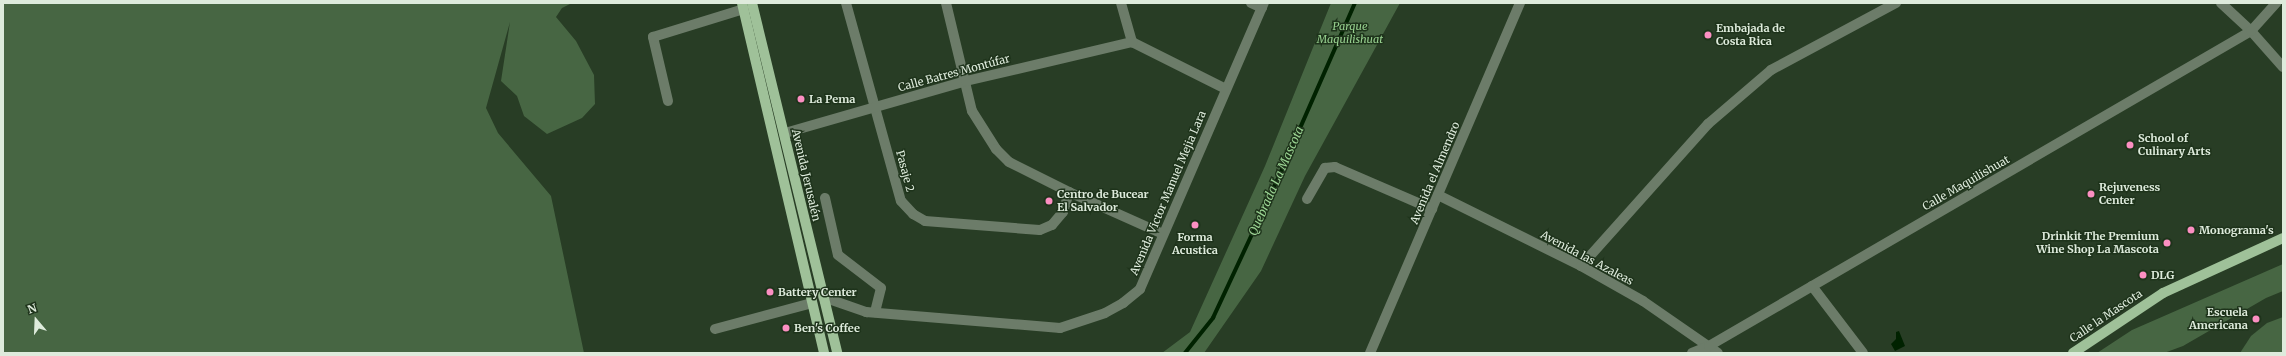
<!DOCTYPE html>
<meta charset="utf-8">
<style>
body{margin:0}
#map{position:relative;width:2286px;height:356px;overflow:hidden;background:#283d25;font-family:Merriweather,serif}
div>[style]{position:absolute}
.green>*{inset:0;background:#476643}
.water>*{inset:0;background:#020}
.stream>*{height:3.5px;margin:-1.75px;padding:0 1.75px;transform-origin:1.75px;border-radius:1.75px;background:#020}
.minor>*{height:10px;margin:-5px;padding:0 5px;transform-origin:5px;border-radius:5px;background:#6c7c69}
.major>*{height:10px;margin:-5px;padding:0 5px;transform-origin:5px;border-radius:5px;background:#9fc199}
.dots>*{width:11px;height:11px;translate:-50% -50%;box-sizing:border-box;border:2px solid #1e331b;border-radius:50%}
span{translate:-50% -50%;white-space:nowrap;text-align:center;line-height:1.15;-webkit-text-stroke:3px #1e331b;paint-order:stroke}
.park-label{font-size:11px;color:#98d190;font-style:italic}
.poi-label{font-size:11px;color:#deebdc;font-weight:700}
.left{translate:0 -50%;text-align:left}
.right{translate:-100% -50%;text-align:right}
.street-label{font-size:11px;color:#deebdc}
.water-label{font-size:12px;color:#9cd594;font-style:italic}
.frame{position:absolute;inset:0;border:4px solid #deebdc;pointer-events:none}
.north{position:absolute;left:16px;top:300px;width:40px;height:40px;-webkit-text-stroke:3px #1e331b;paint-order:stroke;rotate:341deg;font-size:11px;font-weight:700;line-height:16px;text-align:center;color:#deebdc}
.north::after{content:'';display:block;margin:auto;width:14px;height:18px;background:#deebdc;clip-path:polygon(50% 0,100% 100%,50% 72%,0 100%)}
</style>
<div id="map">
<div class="green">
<i style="clip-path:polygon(3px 3px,572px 3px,562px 8px,556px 17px,576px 41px,594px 75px,595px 104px,582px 118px,547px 134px,524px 116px,517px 96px,501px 81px,510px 22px,486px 108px,498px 133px,551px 196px,584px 353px,3px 353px)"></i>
<i style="clip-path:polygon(1331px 3px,1400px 3px,1305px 176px,1261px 271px,1204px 353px,1162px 353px,1190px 332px,1265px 166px)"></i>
<i style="clip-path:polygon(2283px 264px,2283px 291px,2266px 298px,2183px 346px,2164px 353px,2097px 353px,2132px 330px)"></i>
<i style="clip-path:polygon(2283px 317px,2283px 353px,2240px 353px,2251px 336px,2267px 323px)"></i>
</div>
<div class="water">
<i style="clip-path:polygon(1899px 331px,1905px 346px,1895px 351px,1891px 344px,1896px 339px,1896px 332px)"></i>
</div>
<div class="stream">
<i style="left:1185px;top:353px;width:45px;rotate:-51.3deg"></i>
<i style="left:1213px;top:318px;width:149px;rotate:-65deg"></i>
<i style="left:1276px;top:183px;width:197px;rotate:-66.3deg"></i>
</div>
<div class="minor">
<i style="left:846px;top:3px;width:205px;rotate:74.5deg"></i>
<i style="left:901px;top:201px;width:18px;rotate:47deg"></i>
<i style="left:913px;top:214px;width:14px;rotate:30deg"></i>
<i style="left:925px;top:221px;width:115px;rotate:4.5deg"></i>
<i style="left:1040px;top:230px;width:13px;rotate:-23deg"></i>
<i style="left:1052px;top:225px;width:17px;rotate:-50deg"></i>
<i style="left:1063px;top:212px;width:21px;rotate:-73deg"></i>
<i style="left:946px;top:3px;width:111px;rotate:76.5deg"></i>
<i style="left:972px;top:111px;width:45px;rotate:57.7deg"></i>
<i style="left:996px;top:149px;width:18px;rotate:45deg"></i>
<i style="left:1009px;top:162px;width:67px;rotate:26.6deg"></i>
<i style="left:1069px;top:192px;width:103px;rotate:24.1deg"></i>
<i style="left:1121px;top:3px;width:41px;rotate:74.2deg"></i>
<i style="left:1132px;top:42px;width:105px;rotate:26.6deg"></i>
<i style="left:1251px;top:3px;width:12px;rotate:24deg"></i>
<i style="left:2221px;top:3px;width:41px;rotate:43deg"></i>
<i style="left:2251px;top:31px;width:48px;rotate:48.4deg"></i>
<i style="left:668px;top:101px;width:66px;rotate:-103.2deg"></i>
<i style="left:653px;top:37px;width:95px;rotate:-17.1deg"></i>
<i style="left:785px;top:133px;width:188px;rotate:-16deg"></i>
<i style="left:966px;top:81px;width:171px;rotate:-13.2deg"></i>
<i style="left:1438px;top:195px;width:160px;rotate:26.4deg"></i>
<i style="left:1581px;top:266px;width:71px;rotate:29.4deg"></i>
<i style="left:1643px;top:301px;width:91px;rotate:34.7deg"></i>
<i style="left:825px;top:198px;width:58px;rotate:77.2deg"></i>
<i style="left:838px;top:255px;width:54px;rotate:37.5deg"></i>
<i style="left:881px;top:288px;width:25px;rotate:104deg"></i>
<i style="left:1307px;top:199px;width:36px;rotate:-60deg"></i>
<i style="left:1325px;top:168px;width:10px;rotate:-6deg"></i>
<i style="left:1335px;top:167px;width:106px;rotate:23.4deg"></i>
<i style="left:1581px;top:266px;width:191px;rotate:-48.2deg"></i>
<i style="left:1708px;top:124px;width:83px;rotate:-40.6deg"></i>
<i style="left:1771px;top:70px;width:142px;rotate:-28.2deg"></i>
<i style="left:1812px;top:286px;width:84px;rotate:52.7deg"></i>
<i style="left:823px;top:297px;width:46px;rotate:19.2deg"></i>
<i style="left:866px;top:312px;width:195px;rotate:4.7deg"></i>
<i style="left:1060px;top:328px;width:47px;rotate:-18.4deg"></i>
<i style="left:1105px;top:313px;width:21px;rotate:-29deg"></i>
<i style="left:1123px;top:303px;width:22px;rotate:-39deg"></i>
<i style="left:1140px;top:289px;width:312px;rotate:-66.6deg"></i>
<i style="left:715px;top:329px;width:100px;rotate:-15deg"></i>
<i style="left:1370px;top:353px;width:381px;rotate:-66.8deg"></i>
<i style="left:1692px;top:353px;width:18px;rotate:-22deg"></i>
<i style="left:1709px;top:346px;width:627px;rotate:-30.16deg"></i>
<i style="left:2251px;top:31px;width:38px;rotate:-48deg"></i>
</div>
<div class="major">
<i style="left:742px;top:3px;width:359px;rotate:76.8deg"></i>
<i style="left:752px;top:3px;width:360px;rotate:76.3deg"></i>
<i style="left:2073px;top:353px;width:108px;rotate:-33.7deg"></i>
<i style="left:2163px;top:293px;width:132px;rotate:-24.6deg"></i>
</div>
<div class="dots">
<i style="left:1708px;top:35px;background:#fc8fc2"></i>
<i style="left:801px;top:99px;background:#fc8fc2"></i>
<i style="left:2130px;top:145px;background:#fc8fc2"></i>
<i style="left:2091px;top:194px;background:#fc8fc2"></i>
<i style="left:1049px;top:201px;background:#fc8fc2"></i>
<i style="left:1195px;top:225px;background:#fc8fc2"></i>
<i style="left:2191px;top:230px;background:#fc8fc2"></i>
<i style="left:2167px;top:243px;background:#fc8fc2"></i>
<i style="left:2143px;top:275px;background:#fc8fc2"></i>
<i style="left:770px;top:292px;background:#fc8fc2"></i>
<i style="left:2256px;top:319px;background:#fc8fc2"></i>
<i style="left:786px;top:328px;background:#fc8fc2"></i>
</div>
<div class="park-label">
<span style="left:1350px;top:33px">Parque<br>Maquilishuat</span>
</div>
<div class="poi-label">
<span class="left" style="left:1716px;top:35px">Embajada de<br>Costa Rica</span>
<span class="left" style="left:809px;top:99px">La Pema</span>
<span class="left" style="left:2138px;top:145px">School of<br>Culinary Arts</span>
<span class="left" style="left:2099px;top:194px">Rejuveness<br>Center</span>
<span class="left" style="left:1057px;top:201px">Centro de Bucear<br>El Salvador</span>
<span class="left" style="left:2199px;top:230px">Monograma's</span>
<span class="right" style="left:2159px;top:243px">Drinkit The Premium<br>Wine Shop La Mascota</span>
<span style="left:1195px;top:244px">Forma<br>Acustica</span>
<span class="left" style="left:2151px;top:275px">DLG</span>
<span class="left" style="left:778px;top:292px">Battery Center</span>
<span class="right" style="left:2248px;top:319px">Escuela<br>Americana</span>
<span class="left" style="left:794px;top:328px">Ben's Coffee</span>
</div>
<div class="street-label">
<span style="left:954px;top:73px;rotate:-15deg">Calle Batres Montúfar</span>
<span style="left:905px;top:171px;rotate:75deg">Pasaje 2</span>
<span style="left:1435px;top:173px;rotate:-67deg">Avenida el Almendro</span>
<span style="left:806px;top:175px;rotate:77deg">Avenida Jerusalén</span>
<span style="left:1966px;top:183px;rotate:-30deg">Calle Maquilishuat</span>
<span style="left:1168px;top:193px;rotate:-67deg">Avenida Victor Manuel Mejia Lara</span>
<span style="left:1587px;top:258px;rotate:28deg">Avenida las Azaleas</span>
<span style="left:2106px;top:316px;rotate:-34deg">Calle la Mascota</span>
</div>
<div class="water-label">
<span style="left:1276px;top:181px;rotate:-66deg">Quebrada La Mascota</span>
</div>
<div class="frame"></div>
<div class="north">N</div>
</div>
